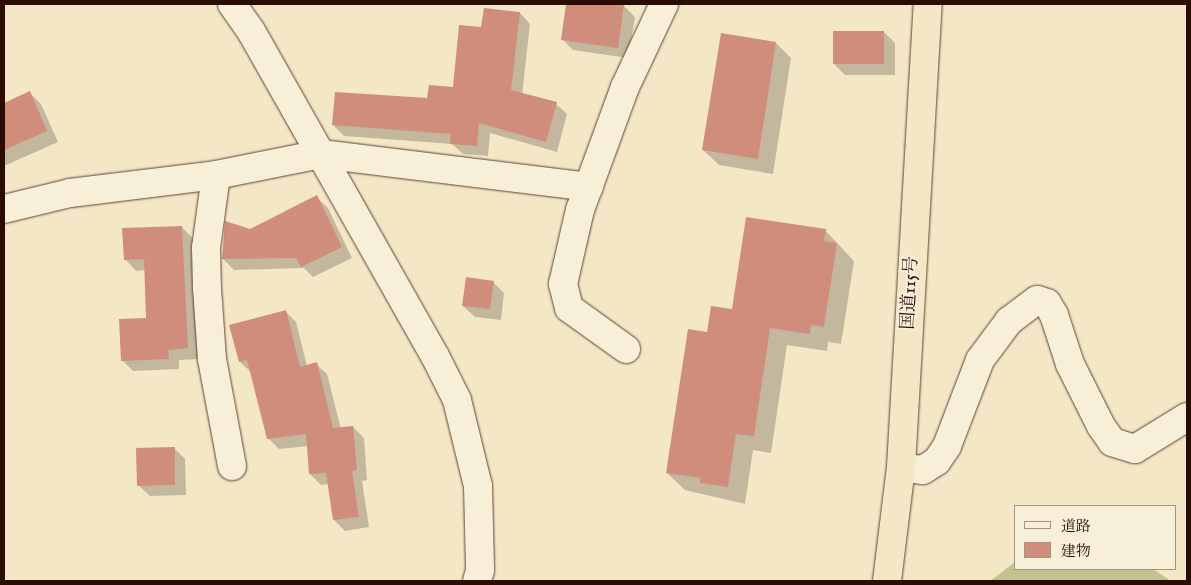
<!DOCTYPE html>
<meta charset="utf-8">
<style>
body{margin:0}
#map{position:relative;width:1191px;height:585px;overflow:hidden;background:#f4e7c5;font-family:"IM FELL English","Noto Serif JP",serif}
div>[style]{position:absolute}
.green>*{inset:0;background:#c3c38f}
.shadow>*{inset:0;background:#0003}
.building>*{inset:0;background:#d08d7c}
.roads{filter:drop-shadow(0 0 1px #5c4334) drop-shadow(0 0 1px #5c4334)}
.minor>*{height:28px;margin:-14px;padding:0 14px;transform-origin:14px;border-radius:14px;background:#f8efd9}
.trunk>*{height:28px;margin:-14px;padding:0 14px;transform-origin:14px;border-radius:14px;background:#f4e7c5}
span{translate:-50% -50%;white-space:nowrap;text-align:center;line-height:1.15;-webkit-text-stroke:4px #f8efd9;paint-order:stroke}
.street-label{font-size:18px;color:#2a0c03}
.frame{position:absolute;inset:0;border:5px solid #2a0c03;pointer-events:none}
.legend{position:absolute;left:1014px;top:505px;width:162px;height:65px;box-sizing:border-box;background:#f8efd9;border:1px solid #a69483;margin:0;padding:6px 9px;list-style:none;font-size:15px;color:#2a0c03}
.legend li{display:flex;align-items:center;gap:10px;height:25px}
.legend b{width:25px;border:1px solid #a69483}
</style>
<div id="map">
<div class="green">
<i style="clip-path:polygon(1015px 562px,1015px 569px,1153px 569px,1171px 581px,990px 581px)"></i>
</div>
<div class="shadow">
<i style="clip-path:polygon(568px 4px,623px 5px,635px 17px,628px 58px,573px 50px,562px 39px)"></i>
<i style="clip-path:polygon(520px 13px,530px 24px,522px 95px,556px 104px,567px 114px,557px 152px,490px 133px,488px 156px,463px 154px,452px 144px,344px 136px,333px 125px,429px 99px,454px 88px,482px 29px)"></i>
<i style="clip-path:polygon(884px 32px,895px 43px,895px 75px,845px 75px,834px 64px)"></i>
<i style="clip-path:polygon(776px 43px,791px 58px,773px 174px,719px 165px,703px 150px)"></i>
<i style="clip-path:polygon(30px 93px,41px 104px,58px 142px,4px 166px,4px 104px)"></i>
<i style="clip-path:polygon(316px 197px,328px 208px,352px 258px,313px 277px,304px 268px,234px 270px,223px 259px,250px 230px)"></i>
<i style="clip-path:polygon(182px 227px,193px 239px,199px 359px,179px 360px,179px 369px,133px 371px,122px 360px,147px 319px,145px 270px,136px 271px,125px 259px)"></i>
<i style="clip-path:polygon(825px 230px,854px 261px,841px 344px,828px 342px,827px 351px,787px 345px,771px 453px,753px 450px,745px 504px,685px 490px,667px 473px,708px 333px)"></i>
<i style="clip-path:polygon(493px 282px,504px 293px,501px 320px,475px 317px,463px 306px)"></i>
<i style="clip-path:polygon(286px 312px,296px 322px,307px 366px,316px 364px,327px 374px,341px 429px,353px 427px,364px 438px,367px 480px,362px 481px,369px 527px,345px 531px,334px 520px,329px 484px,321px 485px,310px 474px,308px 446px,279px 449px,268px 438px,251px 372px,240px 362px)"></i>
<i style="clip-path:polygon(174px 448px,185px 459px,186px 495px,150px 496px,138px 485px)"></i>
</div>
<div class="building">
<i style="clip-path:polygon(566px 4px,624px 4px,618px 48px,561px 40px)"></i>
<i style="clip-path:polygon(484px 8px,520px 12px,511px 90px,557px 102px,546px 142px,479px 123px,477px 146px,450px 144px,451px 134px,332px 125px,335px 92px,427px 98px,429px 85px,453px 87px,459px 25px,481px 27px)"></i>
<i style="clip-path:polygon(833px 31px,884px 31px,884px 64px,833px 64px)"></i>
<i style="clip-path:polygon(721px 33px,776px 42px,758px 159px,702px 150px)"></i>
<i style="clip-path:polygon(30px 91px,47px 131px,4px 150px,4px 103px)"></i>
<i style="clip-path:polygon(317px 195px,342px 247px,301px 267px,296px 258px,222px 259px,225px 221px,250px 229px)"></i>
<i style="clip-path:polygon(746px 217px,826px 229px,824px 241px,837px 243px,824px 327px,811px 325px,810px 334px,770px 328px,754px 436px,736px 434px,728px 487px,700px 483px,701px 478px,666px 473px,688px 329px,707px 332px,711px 306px,732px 309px)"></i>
<i style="clip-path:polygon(182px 226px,188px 348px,168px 350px,169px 359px,121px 361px,119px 319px,146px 318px,144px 259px,124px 260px,122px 228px)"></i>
<i style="clip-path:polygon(466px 277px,494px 281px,490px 309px,462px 306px)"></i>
<i style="clip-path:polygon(286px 310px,300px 367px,317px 362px,333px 428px,353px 426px,357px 470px,352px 471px,359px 517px,333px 520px,326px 473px,309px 474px,306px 434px,267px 439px,247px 360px,239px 362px,229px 325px)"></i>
<i style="clip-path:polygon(175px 447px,175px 485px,137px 486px,136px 448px)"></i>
</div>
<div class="roads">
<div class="minor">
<i style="left:232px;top:4px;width:33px;rotate:55deg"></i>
<i style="left:251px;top:31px;width:373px;rotate:60.5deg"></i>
<i style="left:435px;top:356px;width:49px;rotate:63.4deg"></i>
<i style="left:457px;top:400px;width:89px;rotate:76.3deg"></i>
<i style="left:478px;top:486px;width:84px;rotate:88.6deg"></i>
<i style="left:480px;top:570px;width:11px;rotate:105deg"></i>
<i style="left:216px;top:175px;width:74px;rotate:97.8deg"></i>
<i style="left:206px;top:248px;width:40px;rotate:88.6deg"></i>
<i style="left:207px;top:288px;width:71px;rotate:86deg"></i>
<i style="left:212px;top:359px;width:109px;rotate:79.4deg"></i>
<i style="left:4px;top:209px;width:68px;rotate:-13.6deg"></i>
<i style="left:70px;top:193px;width:147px;rotate:-7deg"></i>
<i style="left:216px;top:175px;width:107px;rotate:-11.3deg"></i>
<i style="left:321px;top:154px;width:270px;rotate:7deg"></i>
<i style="left:626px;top:349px;width:70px;rotate:-144.3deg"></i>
<i style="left:569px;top:308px;width:25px;rotate:-104deg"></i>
<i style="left:563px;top:284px;width:76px;rotate:-77.1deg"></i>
<i style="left:580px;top:210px;width:131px;rotate:-69.9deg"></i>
<i style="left:625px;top:87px;width:92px;rotate:-64.8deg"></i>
<i style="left:901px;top:467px;width:22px;rotate:8deg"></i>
<i style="left:923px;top:470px;width:17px;rotate:-33deg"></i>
<i style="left:937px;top:461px;width:18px;rotate:-56deg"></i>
<i style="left:947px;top:446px;width:92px;rotate:-69deg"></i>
<i style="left:980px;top:360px;width:49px;rotate:-53.4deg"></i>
<i style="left:1009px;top:321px;width:35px;rotate:-37deg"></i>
<i style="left:1037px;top:300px;width:10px;rotate:17deg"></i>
<i style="left:1047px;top:303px;width:14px;rotate:60deg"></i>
<i style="left:1054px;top:315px;width:52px;rotate:71.9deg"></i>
<i style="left:1070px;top:364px;width:69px;rotate:63.4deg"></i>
<i style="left:1101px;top:426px;width:19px;rotate:55deg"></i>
<i style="left:1112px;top:442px;width:24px;rotate:17deg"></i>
<i style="left:1135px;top:449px;width:61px;rotate:-31.6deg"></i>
</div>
<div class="trunk">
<i style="left:887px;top:581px;width:115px;rotate:-83deg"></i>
<i style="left:901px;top:467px;width:464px;rotate:-86.7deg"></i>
</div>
</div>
<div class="street-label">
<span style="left:911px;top:293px;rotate:-87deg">国道115号</span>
</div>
<div class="frame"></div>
<ul class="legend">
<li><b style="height:6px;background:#f8efd9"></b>道路</li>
<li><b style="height:14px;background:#d08d7c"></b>建物</li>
</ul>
</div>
